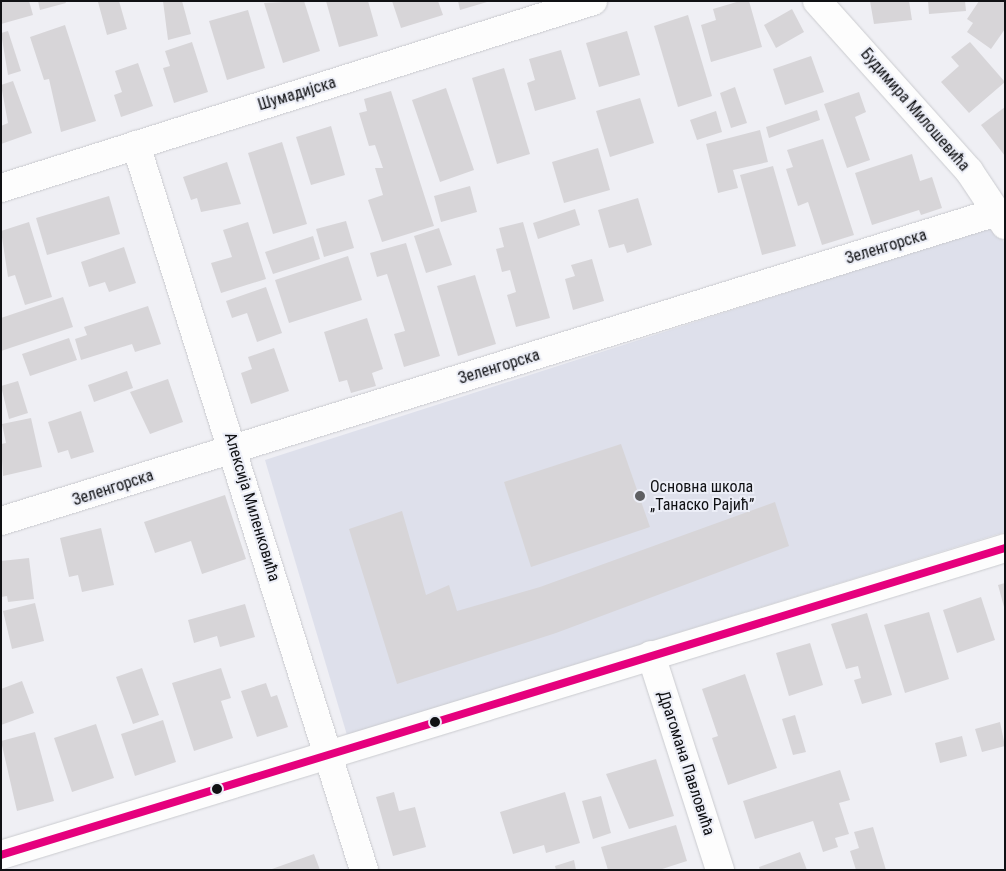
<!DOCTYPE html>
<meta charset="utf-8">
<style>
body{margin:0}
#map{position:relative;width:1006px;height:871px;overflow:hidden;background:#efeff4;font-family:"Roboto Condensed",sans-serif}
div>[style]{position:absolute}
.built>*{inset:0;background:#dee0eb}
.building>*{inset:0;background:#d7d5d8}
.roads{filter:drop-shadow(0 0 1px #cacbcf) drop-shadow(0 0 1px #cacbcf)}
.street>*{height:28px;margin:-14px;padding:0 14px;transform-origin:14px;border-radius:14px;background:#fdfdfd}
.bus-1>*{height:8px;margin:-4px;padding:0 4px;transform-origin:4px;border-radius:4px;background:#e5007d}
.dots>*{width:14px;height:14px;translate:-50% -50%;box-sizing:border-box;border:2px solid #eceef7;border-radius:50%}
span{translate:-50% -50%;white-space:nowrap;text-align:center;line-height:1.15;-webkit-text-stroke:4px #eceef7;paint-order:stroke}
.street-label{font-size:16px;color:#101114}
.poi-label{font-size:16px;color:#101114}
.left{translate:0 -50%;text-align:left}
.frame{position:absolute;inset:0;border:2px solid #101114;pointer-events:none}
</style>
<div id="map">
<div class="built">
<i style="clip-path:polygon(994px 226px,1005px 244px,1005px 532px,347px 735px,265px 460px)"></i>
</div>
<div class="building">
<i style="clip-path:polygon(1px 1px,29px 1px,33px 15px,1px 24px)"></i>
<i style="clip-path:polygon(38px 1px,65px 1px,66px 3px,40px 10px)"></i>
<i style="clip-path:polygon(119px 1px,127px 29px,107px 35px,98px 2px)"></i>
<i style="clip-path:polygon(163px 1px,182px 1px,191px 34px,168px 40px)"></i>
<i style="clip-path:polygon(304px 1px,320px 51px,283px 63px,264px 3px)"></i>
<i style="clip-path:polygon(326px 1px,368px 1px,378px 36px,339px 47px)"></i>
<i style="clip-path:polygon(392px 1px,438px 1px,443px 15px,401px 28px)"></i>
<i style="clip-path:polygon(458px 1px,487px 1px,487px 2px,460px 10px)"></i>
<i style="clip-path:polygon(740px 1px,749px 1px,762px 47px,711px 62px,701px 25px,716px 20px,713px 9px)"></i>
<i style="clip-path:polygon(870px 1px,909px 1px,912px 20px,874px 24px)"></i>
<i style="clip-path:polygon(928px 1px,965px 1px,966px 11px,929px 14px)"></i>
<i style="clip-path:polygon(979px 1px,1005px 1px,1005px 29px,991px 49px,967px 32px,973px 23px,967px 19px)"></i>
<i style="clip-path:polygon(792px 9px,804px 32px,776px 48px,764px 25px)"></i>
<i style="clip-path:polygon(248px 10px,265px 68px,227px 80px,209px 21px)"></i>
<i style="clip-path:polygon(688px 15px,712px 96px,678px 107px,654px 26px)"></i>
<i style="clip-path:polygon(65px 25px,96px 121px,61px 132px,49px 79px,44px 80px,30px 37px)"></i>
<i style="clip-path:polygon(8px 31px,21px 71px,8px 75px,1px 33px)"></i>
<i style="clip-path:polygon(627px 31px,640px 75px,599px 87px,586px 43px)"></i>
<i style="clip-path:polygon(192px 42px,208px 92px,174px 103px,163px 68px,170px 66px,165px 51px)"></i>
<i style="clip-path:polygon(970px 42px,1005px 82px,969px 113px,941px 82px,959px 66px,951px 57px)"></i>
<i style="clip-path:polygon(561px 50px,576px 99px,535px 111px,527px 83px,535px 80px,529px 59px)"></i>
<i style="clip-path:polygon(811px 56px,824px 92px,785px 105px,773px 69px)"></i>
<i style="clip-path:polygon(138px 63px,153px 106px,121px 117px,114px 95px,122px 92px,115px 71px)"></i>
<i style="clip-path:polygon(504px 68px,530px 154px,497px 164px,472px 78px)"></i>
<i style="clip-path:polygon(13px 81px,32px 133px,1px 144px,1px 126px,8px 123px,1px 85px)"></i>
<i style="clip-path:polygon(735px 87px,747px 123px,731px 128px,720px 93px)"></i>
<i style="clip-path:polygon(446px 88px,474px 170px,440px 182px,412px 100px)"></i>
<i style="clip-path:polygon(391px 91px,434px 226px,382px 242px,368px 200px,383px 195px,375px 168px,383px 168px,375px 145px,369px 146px,359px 113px,367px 111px,364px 99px)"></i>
<i style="clip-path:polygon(859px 92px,866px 112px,855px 117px,870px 160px,847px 168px,824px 104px)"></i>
<i style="clip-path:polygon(640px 98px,654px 143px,610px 157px,596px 111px)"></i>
<i style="clip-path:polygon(1005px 107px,1005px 156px,981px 125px)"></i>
<i style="clip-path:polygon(817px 110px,820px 120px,769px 138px,766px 127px)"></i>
<i style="clip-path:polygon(716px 111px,722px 132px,697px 140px,690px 120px)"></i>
<i style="clip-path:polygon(331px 126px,345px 175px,311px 185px,296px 137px)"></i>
<i style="clip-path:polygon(760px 130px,768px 162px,733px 170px,738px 188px,718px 193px,706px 144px)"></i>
<i style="clip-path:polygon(823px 139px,854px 235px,822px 245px,808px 202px,798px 206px,786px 169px,793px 167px,787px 150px)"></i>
<i style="clip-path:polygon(282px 142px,307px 224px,273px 234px,248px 153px)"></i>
<i style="clip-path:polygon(598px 148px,610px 190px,564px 203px,552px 162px)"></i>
<i style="clip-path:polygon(912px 154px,920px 181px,932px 177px,942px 208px,921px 215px,919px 210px,872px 225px,855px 173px)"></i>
<i style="clip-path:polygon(227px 162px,241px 204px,201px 212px,197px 198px,191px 200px,183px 177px)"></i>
<i style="clip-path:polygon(773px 166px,796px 246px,762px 255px,740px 175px)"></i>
<i style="clip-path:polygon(470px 186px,477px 212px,441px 222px,434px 196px)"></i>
<i style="clip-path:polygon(109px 196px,120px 234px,47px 255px,36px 218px)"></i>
<i style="clip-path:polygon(638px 198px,652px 245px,627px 253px,624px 244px,609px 248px,598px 210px)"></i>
<i style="clip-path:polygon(575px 209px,580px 225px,538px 239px,533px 223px)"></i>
<i style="clip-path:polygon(346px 221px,354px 248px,324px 257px,316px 229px)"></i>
<i style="clip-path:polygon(29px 222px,52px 297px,25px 305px,15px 275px,8px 277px,1px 231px)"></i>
<i style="clip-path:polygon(248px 222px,266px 279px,221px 293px,211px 263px,232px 257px,223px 230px)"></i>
<i style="clip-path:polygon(523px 222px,550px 318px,516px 327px,507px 295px,516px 292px,510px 270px,502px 272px,496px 249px,504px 247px,499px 228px)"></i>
<i style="clip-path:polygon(439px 228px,452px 265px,426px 273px,414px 236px)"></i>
<i style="clip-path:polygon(313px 236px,320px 259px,273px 274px,265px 252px)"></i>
<i style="clip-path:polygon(406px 243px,440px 356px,404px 367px,394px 334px,405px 331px,387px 274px,377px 277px,370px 253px)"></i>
<i style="clip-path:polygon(124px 247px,136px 283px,109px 292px,105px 282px,89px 287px,81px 262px)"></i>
<i style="clip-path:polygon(348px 256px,362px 300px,289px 323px,275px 280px)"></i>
<i style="clip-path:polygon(592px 259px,604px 301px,573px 310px,565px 279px,575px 276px,571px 265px)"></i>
<i style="clip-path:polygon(475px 275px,496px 344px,458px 356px,437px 286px)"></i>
<i style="clip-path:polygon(266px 287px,282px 333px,257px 342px,247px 313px,232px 318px,226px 301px)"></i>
<i style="clip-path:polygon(63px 297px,73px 327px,1px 351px,1px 318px)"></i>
<i style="clip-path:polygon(148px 306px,161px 344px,135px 352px,132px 344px,81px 360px,75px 339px,87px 335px,84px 327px)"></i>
<i style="clip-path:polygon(367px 318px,383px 369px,372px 373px,376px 386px,351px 393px,347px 380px,339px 382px,324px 332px)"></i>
<i style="clip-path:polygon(69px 338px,77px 360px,30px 376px,22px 354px)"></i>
<i style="clip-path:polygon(274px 348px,289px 391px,251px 404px,241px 373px,252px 369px,248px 357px)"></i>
<i style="clip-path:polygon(127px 371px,133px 388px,94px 402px,88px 385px)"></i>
<i style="clip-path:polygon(168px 379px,183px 422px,150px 434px,130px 392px)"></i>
<i style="clip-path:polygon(18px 381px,28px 413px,9px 419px,1px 386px)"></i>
<i style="clip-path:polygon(81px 411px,94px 452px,71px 459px,68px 450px,58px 453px,48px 422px)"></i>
<i style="clip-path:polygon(31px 418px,42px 467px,3px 476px,1px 444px,6px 443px,2px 424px)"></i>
<i style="clip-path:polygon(621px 444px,650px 527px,531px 567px,504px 482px)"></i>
<i style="clip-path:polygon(225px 495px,246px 559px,202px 574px,191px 541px,155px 553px,144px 522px)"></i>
<i style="clip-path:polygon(775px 502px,789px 546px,556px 633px,397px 684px,349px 529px,402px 511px,426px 595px,449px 585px,457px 611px,540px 587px)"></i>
<i style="clip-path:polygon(101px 528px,114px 585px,82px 592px,78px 575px,69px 577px,60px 538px)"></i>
<i style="clip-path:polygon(29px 558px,34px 599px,8px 602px,7px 596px,1px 597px,1px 561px)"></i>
<i style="clip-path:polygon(1005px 583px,1005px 607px,1004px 607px,998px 585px)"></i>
<i style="clip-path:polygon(981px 597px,995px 640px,957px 653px,943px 610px)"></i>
<i style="clip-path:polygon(35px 603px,44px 641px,12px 649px,3px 611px)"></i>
<i style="clip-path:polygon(245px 604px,255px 637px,220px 647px,217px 636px,194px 643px,188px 620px)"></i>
<i style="clip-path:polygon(929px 612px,949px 679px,905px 693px,884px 625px)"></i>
<i style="clip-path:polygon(867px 613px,892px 695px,862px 704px,854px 680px,861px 678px,858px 666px,846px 669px,831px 624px)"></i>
<i style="clip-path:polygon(810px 643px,823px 685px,789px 696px,776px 653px)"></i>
<i style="clip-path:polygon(142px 668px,159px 715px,133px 724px,116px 677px)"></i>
<i style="clip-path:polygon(221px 668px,231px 698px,221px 701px,233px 738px,194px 751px,172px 683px)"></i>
<i style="clip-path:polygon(745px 674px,777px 768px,728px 785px,712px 738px,718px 736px,702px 689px)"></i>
<i style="clip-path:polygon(22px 681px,34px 713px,1px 725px,1px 689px)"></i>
<i style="clip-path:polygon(266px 683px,271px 697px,277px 695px,288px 727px,257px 737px,241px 691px)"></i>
<i style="clip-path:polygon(795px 715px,806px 752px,793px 755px,782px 719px)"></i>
<i style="clip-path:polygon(163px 720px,176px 762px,135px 776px,121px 734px)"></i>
<i style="clip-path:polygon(1000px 722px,1005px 746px,982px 752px,975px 729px)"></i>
<i style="clip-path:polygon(96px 724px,114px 778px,72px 792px,54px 738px)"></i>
<i style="clip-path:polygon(35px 732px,54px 801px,17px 811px,1px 741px)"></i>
<i style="clip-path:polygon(962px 736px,967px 756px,940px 763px,935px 743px)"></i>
<i style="clip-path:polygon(656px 759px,674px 816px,629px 829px,606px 774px)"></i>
<i style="clip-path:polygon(840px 770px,850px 800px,839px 803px,849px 834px,835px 838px,838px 847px,823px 852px,813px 821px,755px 839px,743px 801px)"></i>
<i style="clip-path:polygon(394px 792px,399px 811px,415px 807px,426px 847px,393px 856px,376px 797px)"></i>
<i style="clip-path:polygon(565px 792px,580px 843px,546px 853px,544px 845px,513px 854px,500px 812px)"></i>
<i style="clip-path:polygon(601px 796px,611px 833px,593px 839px,582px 801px)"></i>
<i style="clip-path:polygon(676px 825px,687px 861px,659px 870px,608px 870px,601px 847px)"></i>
<i style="clip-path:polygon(873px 827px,886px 870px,856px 870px,850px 851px,859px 848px,854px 832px)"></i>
<i style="clip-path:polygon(800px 852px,807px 870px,760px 870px,759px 867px)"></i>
<i style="clip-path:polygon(314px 854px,320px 870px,272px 870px,272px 869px)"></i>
<i style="clip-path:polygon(574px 860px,576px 870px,556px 870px,555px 866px)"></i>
</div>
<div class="roads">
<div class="street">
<i style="left:817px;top:1px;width:228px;rotate:48.2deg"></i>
<i style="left:969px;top:171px;width:65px;rotate:56.3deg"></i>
<i style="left:136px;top:145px;width:760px;rotate:72.54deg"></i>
<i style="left:1px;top:188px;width:621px;rotate:-17.53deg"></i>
<i style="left:1px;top:521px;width:1043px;rotate:-17.24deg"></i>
<i style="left:651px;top:655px;width:226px;rotate:72.2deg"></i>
<i style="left:1px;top:855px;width:1050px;rotate:-17deg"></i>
</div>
</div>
<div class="bus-1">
<i style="left:1px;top:855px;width:1050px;rotate:-17deg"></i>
</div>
<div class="dots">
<i style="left:640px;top:496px;background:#5e5f62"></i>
<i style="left:435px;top:722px;background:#101114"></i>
<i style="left:217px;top:789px;background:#101114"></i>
</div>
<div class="street-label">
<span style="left:297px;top:94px;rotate:-17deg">Шумадијска</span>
<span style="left:915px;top:110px;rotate:49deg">Будимира Милошевића</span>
<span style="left:886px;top:247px;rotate:-17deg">Зеленгорска</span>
<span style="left:499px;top:367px;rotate:-17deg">Зеленгорска</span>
<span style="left:113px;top:488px;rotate:-18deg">Зеленгорска</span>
<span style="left:252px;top:507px;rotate:73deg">Алексија Миленковића</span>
<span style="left:686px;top:763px;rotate:72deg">Драгомана Павловића</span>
</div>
<div class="poi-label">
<span class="left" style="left:650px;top:496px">Основна школа<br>„Танаско Рајић”</span>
</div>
<div class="frame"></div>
</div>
